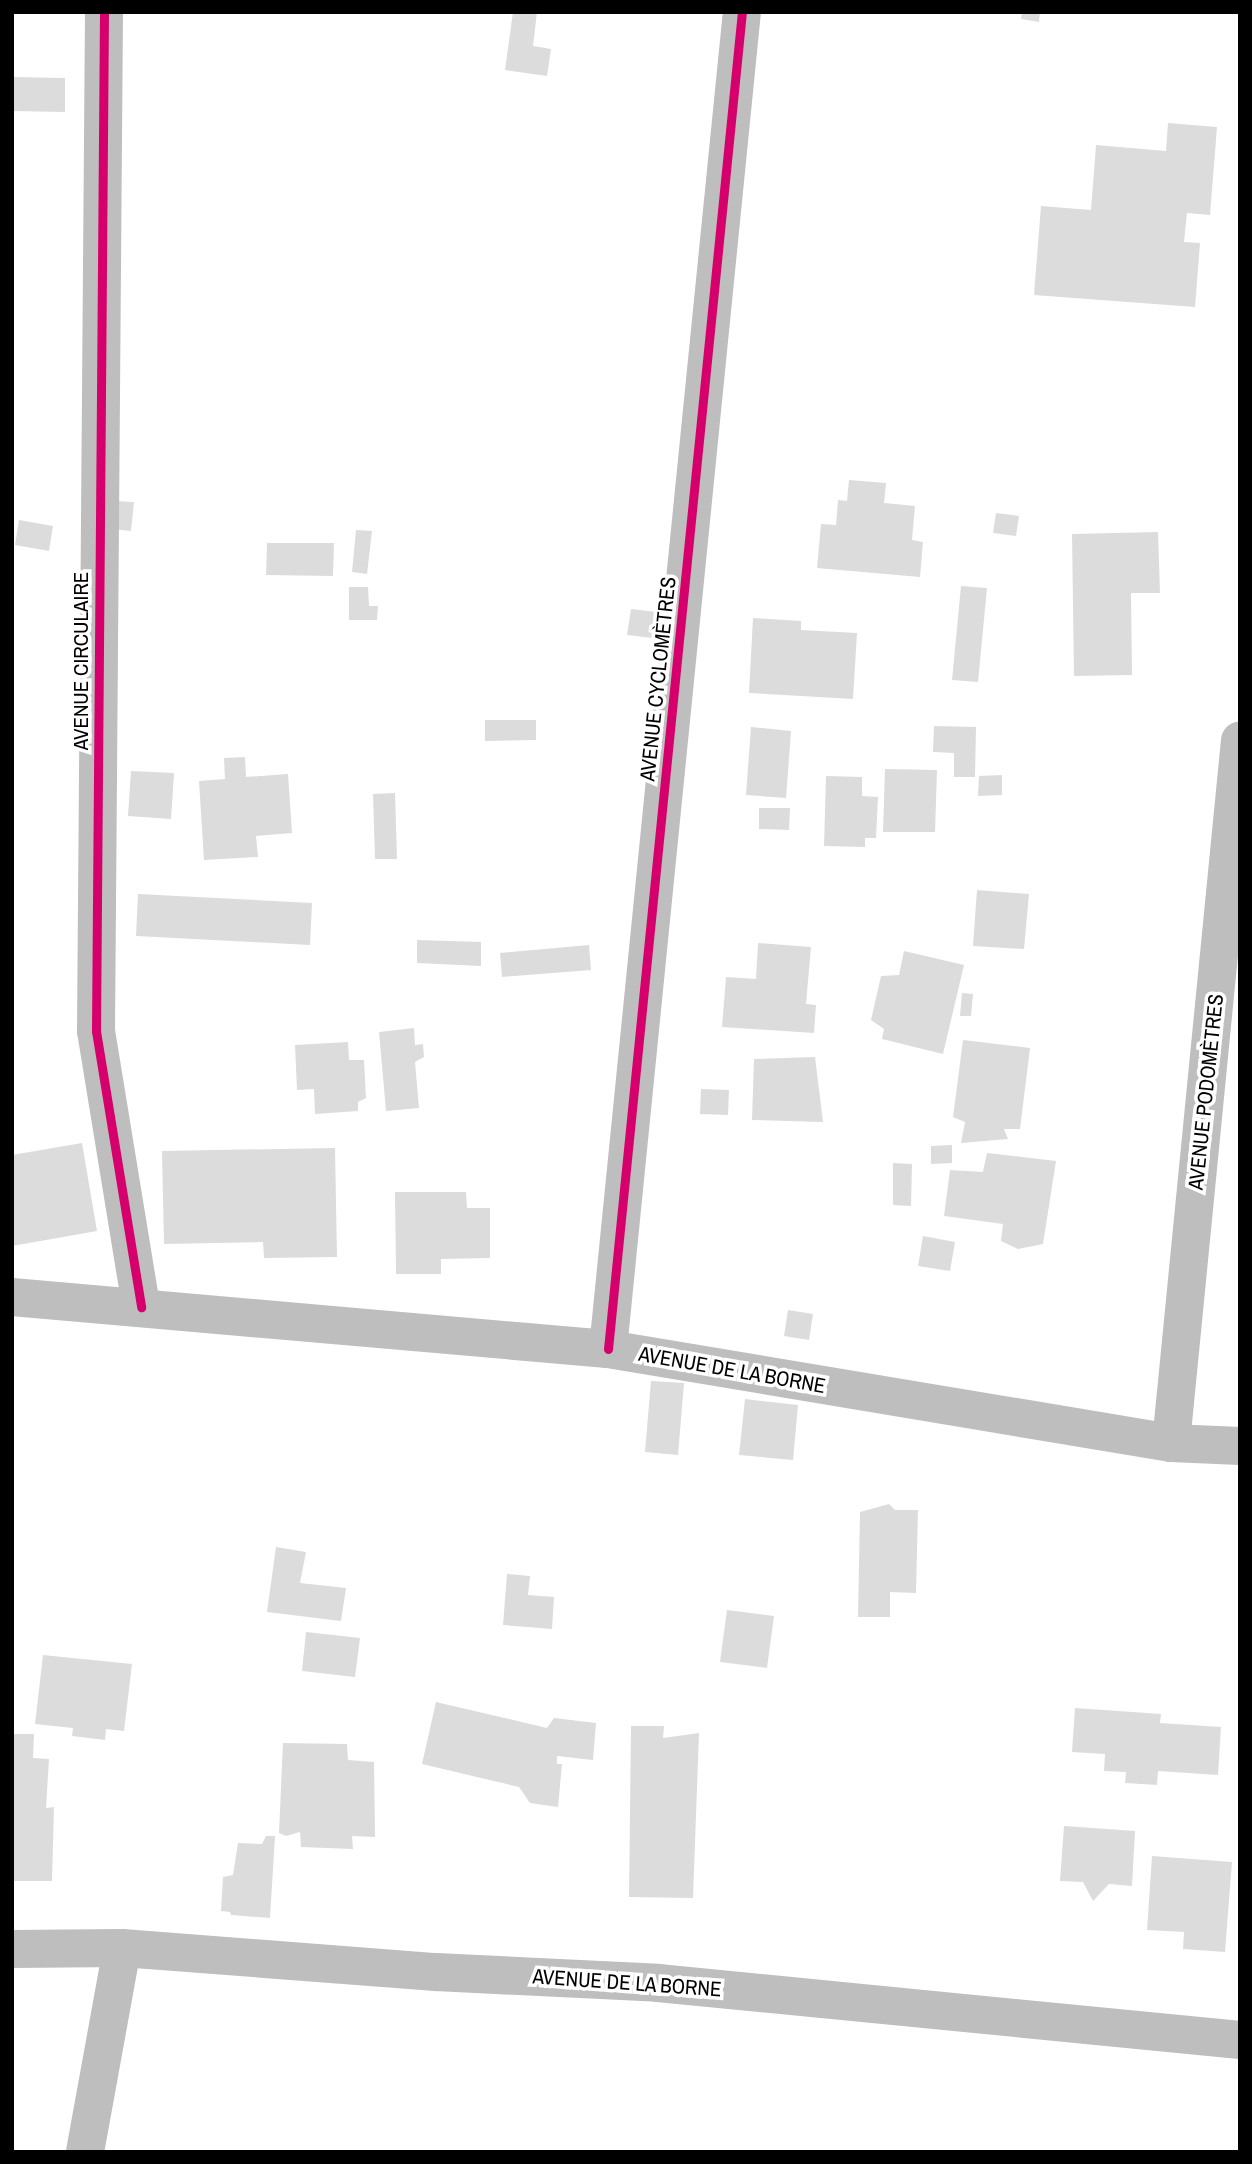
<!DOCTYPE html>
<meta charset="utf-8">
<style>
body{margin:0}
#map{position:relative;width:1252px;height:2164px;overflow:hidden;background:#fff;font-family:"Archivo Narrow",sans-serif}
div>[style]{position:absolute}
.building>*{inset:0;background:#dcdcdc}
.minor>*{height:38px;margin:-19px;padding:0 19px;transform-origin:19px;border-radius:19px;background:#bebebe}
.cycleway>*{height:9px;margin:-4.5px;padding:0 4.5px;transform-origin:4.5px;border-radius:4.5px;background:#d6006c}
span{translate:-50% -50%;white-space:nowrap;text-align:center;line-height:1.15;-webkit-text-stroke:7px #fff;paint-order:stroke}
.street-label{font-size:21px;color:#000}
.frame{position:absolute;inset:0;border:14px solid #000;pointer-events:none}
</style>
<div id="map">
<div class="building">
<i style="clip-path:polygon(513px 12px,537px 12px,533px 46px,551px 49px,547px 76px,505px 70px)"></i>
<i style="clip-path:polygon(1022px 12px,1040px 12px,1039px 22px,1021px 19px)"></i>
<i style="clip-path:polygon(12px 77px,65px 78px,65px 112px,12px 111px)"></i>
<i style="clip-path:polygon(1168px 123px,1217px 127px,1210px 215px,1187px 213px,1184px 242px,1200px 243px,1195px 307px,1034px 295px,1041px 206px,1091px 210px,1096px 145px,1166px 151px)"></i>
<i style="clip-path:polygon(849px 480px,886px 483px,884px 503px,915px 506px,912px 540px,923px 542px,920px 577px,817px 568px,821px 524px,836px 525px,838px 500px,847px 501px)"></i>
<i style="clip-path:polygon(114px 501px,134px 502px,131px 531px,112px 529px)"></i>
<i style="clip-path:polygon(996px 513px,1019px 516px,1016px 536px,993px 533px)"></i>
<i style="clip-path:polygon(19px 520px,53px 526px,49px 551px,15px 545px)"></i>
<i style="clip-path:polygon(356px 530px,372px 531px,367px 574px,352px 572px)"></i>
<i style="clip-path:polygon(1158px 532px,1160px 593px,1131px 593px,1132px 675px,1074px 676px,1072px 534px)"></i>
<i style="clip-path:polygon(267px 543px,334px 543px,333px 576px,266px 575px)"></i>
<i style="clip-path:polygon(961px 586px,987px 588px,978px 682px,952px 680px)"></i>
<i style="clip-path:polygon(349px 587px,368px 587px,369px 606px,378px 606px,377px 620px,349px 620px)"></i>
<i style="clip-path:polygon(631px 609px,657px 612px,653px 638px,627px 635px)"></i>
<i style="clip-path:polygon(753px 618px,801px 621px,801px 630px,857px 633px,853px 699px,749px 693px)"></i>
<i style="clip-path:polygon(485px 720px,536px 720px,536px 740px,485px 741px)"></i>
<i style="clip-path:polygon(934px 726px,976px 727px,975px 777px,954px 777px,954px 753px,933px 752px)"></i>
<i style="clip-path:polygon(751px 727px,791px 731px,786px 798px,746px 795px)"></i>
<i style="clip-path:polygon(245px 757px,246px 777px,288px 774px,292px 833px,256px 836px,258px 857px,204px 860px,199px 781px,225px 779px,224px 758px)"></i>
<i style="clip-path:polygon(885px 769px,937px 770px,935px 832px,883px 832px)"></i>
<i style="clip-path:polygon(131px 771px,174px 773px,171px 819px,128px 816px)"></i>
<i style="clip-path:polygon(1002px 775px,1002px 795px,978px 796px,979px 776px)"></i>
<i style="clip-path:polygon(826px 776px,862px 777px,862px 796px,878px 797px,876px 838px,865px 838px,865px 847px,824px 846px)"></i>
<i style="clip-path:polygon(395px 793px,397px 859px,375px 859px,373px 794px)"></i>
<i style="clip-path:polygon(759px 808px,790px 808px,789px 830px,759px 829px)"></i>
<i style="clip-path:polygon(977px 890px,1029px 894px,1024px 949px,973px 946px)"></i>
<i style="clip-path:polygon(138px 894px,312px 903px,310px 945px,136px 936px)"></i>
<i style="clip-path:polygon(417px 940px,481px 942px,481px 966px,417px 963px)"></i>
<i style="clip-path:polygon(758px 943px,811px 947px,806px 1004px,816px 1005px,814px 1033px,722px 1027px,726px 977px,756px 979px)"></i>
<i style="clip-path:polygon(589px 945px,591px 970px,502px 977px,500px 953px)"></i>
<i style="clip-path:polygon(904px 951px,964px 965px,943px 1054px,882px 1039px,884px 1029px,871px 1020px,881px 976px,899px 975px)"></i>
<i style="clip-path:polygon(962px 993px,973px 994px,971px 1016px,960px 1016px)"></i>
<i style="clip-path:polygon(414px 1028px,415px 1045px,423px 1044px,424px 1057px,415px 1062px,419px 1108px,386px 1111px,379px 1032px)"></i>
<i style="clip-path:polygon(963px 1040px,1030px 1048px,1020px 1129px,1004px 1129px,1008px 1139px,961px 1143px,965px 1122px,953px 1117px)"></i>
<i style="clip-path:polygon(348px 1042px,349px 1060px,364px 1060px,366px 1098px,358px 1102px,358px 1111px,315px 1114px,314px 1089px,297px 1090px,295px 1045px)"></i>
<i style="clip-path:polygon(815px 1057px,823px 1122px,752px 1120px,754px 1059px)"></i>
<i style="clip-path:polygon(701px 1089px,729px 1090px,728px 1115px,700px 1114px)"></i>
<i style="clip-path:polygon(82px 1143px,97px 1231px,12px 1246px,12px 1155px)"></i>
<i style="clip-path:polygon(952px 1145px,952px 1163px,931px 1164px,931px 1146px)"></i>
<i style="clip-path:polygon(335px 1148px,337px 1257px,264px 1258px,263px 1242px,164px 1244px,162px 1151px)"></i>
<i style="clip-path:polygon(987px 1153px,1056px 1161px,1043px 1244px,1018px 1249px,1001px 1241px,1003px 1224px,944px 1216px,950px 1170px,983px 1172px)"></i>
<i style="clip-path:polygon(893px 1163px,912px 1164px,911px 1206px,893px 1205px)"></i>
<i style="clip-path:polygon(395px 1192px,466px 1192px,467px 1208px,490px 1208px,490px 1258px,441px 1259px,441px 1274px,396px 1274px)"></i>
<i style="clip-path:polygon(923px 1236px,955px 1242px,950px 1271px,918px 1266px)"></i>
<i style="clip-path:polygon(788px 1310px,813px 1314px,809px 1340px,784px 1336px)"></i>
<i style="clip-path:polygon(651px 1381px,684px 1383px,678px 1455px,645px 1452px)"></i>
<i style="clip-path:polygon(745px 1399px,798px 1405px,793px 1460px,739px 1455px)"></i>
<i style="clip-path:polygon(889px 1504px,895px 1510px,918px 1510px,916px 1593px,890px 1592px,890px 1617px,858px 1617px,860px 1512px)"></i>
<i style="clip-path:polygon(276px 1547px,306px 1552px,300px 1583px,346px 1588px,341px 1621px,267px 1612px)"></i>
<i style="clip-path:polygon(507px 1574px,530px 1576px,528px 1595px,554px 1597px,552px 1629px,503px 1625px)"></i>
<i style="clip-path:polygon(727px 1610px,774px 1616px,767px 1668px,720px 1662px)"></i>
<i style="clip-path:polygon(306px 1632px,360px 1638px,355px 1677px,302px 1671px)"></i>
<i style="clip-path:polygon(43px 1655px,132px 1664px,124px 1731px,106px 1729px,105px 1740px,72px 1736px,73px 1728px,35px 1724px)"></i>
<i style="clip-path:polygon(436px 1702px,547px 1728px,554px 1718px,596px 1723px,593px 1760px,557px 1756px,557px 1764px,562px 1764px,558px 1807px,530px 1803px,519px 1787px,422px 1764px)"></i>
<i style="clip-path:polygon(1075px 1708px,1161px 1714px,1160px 1723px,1221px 1727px,1218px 1775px,1158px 1771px,1157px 1785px,1125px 1783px,1126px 1772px,1104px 1771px,1105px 1754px,1072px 1752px)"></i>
<i style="clip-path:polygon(631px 1726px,664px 1726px,663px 1738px,699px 1733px,693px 1898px,629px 1897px)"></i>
<i style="clip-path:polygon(12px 1734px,34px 1734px,33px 1758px,49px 1759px,46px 1808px,54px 1807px,52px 1881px,12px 1881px)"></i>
<i style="clip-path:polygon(283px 1743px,347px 1744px,348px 1760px,374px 1762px,375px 1837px,352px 1836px,353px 1849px,301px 1847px,300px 1832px,286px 1836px,279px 1833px)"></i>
<i style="clip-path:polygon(1064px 1826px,1135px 1831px,1132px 1886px,1109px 1884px,1093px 1901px,1083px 1882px,1060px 1881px)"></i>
<i style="clip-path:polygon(266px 1836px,275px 1836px,270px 1918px,231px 1915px,230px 1912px,221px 1911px,223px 1877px,233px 1875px,238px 1843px,262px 1844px)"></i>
<i style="clip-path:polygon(1152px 1856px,1232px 1862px,1225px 1952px,1183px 1949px,1184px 1932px,1147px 1930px)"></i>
</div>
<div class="minor">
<i style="left:104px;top:12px;width:1019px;rotate:90.45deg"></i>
<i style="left:96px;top:1031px;width:280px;rotate:80.7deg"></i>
<i style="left:12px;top:1297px;width:598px;rotate:4.99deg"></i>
<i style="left:608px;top:1349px;width:571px;rotate:9.48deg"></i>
<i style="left:1171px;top:1443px;width:69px;rotate:2.5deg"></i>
<i style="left:608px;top:1349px;width:1344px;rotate:-84.28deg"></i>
<i style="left:1171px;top:1443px;width:706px;rotate:-84.39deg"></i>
<i style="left:12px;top:1949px;width:110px;rotate:-0.5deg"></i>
<i style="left:122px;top:1948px;width:315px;rotate:4.4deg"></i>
<i style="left:436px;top:1972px;width:222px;rotate:2.8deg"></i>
<i style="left:658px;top:1983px;width:585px;rotate:5.59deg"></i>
<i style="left:85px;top:2152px;width:207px;rotate:-79.7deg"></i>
</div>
<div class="cycleway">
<i style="left:104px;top:12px;width:1019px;rotate:90.45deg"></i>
<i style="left:96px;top:1031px;width:280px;rotate:80.7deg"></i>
<i style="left:608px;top:1349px;width:1344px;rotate:-84.28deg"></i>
</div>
<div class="street-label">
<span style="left:81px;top:661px;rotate:-90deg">AVENUE CIRCULAIRE</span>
<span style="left:658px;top:679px;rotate:-84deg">AVENUE CYCLOMÈTRES</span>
<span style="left:1206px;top:1092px;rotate:-84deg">AVENUE PODOMÈTRES</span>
<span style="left:732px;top:1370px;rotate:10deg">AVENUE DE LA BORNE</span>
<span style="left:627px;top:1983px;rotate:4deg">AVENUE DE LA BORNE</span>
</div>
<div class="frame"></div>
</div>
